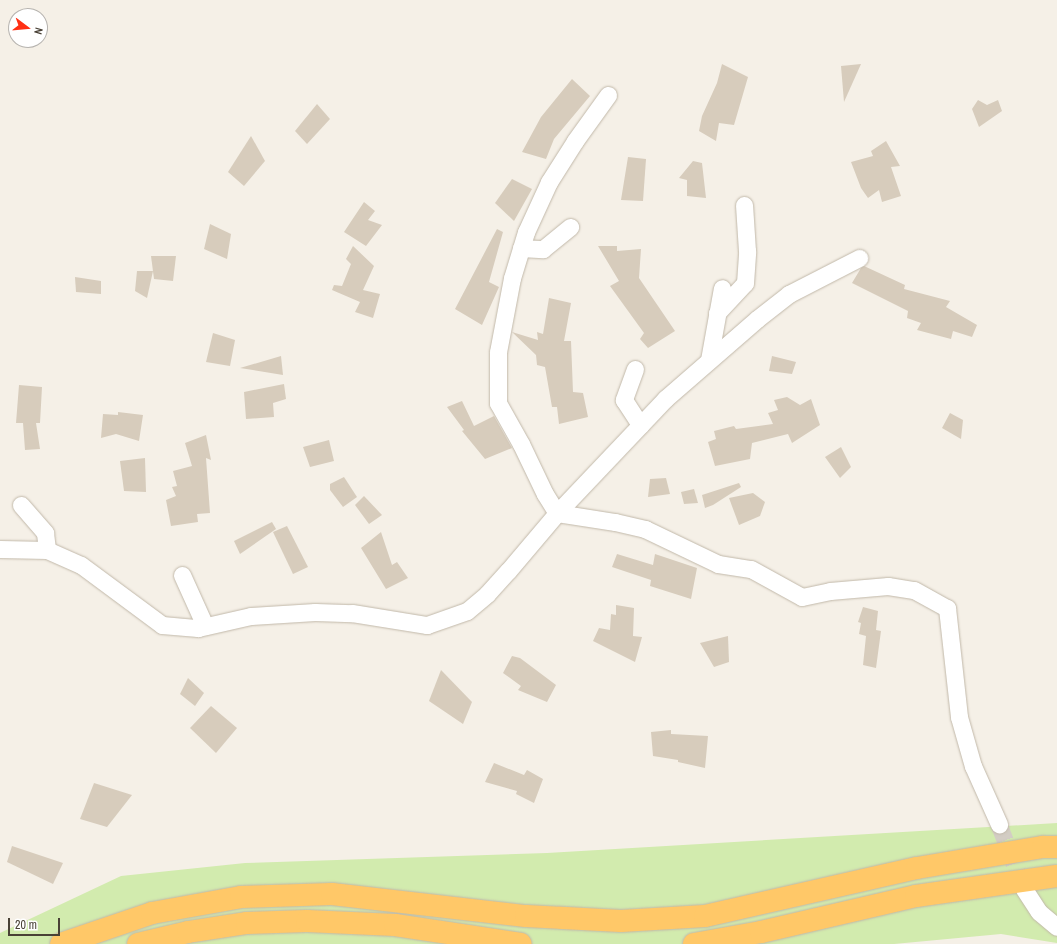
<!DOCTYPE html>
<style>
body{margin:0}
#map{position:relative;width:1057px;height:944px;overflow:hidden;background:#f5f0e7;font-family:"Archivo Narrow",sans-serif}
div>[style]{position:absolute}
.green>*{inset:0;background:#d2ebae}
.building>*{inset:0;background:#d7ccbc}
.minor-tunnel>*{height:17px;margin-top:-8.5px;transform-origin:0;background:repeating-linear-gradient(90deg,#d3cdc4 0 17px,transparent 0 25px)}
.roads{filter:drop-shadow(0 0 1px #c1b8a9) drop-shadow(0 0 1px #c1b8a9)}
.minor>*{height:17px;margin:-8.5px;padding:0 8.5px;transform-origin:8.5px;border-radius:8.5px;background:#fff}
.motorway>*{height:22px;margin:-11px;padding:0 11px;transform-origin:11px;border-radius:11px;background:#ffc868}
span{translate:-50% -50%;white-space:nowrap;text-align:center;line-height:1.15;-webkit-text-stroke:3px #fff;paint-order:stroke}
.north{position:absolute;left:8px;top:8px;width:40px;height:40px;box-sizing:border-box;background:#fff;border:1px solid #b6b3af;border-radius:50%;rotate:106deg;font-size:11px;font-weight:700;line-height:16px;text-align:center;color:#494136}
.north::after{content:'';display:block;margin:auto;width:14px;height:18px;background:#ff3014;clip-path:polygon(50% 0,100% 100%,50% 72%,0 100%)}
.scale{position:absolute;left:8px;top:918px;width:52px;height:18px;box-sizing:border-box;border:2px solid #494136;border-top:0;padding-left:5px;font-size:12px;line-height:14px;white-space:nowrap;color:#494136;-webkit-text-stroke:3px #fff;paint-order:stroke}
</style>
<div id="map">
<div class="green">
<i style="clip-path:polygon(1057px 823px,1057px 943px,1001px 934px,894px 944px,0 944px,0 933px,121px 876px,245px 863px,547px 853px)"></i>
</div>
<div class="building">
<i style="clip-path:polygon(722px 64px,748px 77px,734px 125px,719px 123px,716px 141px,699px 131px,702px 116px,717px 83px)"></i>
<i style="clip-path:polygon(861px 64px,844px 102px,841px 66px)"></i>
<i style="clip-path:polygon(572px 79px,590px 96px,554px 139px,546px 159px,522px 152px,541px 117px)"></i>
<i style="clip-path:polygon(978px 100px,987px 105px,998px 100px,1002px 111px,979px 127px,972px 109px)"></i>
<i style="clip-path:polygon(317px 104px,330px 119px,307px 144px,295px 131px)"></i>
<i style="clip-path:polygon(251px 136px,265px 161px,244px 186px,228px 172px)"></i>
<i style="clip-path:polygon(886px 141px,900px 166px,891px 167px,901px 196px,882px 202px,879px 190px,868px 198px,861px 188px,851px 162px,873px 156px,871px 151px)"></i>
<i style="clip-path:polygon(628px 157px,646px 159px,643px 201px,621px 200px)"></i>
<i style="clip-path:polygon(693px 161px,702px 163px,706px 198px,687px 196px,687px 180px,679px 178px)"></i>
<i style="clip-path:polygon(512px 179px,532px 189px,514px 221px,495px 203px)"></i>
<i style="clip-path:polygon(364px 202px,375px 211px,368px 220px,382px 225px,366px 246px,344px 232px)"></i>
<i style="clip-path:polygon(210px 224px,231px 234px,227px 259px,204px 249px)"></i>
<i style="clip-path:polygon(497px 229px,503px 232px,489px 282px,499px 287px,482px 325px,455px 309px)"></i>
<i style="clip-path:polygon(353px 246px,374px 266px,363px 290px,380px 294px,373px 318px,355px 312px,360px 302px,332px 290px,334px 285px,342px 286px,351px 264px,346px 259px)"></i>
<i style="clip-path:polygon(598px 246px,617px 246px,617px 251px,641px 249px,639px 278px,675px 331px,648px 348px,640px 339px,644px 333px,610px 286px,619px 281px)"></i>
<i style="clip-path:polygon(151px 256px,176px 256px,173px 281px,154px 279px)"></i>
<i style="clip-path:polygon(864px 266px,905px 285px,904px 289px,950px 301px,946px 307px,977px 325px,972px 337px,953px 331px,951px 339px,917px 330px,921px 323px,907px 318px,908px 311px,852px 283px,861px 268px)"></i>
<i style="clip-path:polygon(137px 271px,153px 271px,147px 298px,135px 291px)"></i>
<i style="clip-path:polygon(75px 277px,101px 281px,101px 294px,76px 292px)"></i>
<i style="clip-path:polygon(549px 298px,571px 303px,564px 341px,571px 341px,573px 392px,583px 393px,588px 417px,559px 424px,557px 407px,552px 407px,545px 367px,537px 365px,536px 355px,512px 332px,538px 340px,537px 332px,543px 334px)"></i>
<i style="clip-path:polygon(213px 333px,235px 340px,230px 366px,206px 362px)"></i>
<i style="clip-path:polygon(281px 356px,283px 375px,240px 368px)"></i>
<i style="clip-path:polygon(772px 356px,796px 362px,792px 374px,769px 371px)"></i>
<i style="clip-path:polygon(284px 384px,286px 399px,273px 403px,274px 417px,246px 419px,244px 392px)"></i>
<i style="clip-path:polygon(19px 385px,42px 387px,40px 423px,36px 423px,40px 449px,25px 450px,23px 423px,16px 423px)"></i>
<i style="clip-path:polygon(787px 397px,800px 405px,811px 399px,820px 425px,792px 443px,788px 434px,752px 443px,750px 459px,715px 466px,708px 442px,716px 439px,714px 431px,734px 426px,736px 429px,773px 424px,768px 413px,778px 410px,774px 400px)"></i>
<i style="clip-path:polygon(462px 401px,474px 426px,494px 416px,512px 448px,485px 459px,462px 431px,464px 430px,447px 407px)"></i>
<i style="clip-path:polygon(118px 412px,143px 415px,139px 441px,116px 434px,101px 438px,103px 414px,118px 415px)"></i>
<i style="clip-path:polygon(950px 413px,963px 420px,961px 439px,942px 428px)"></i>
<i style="clip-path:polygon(206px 435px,211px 460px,206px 458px,210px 513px,197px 514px,198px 522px,171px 526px,166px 500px,176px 496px,172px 487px,177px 486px,173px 471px,192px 466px,185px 443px)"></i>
<i style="clip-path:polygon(329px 440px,334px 461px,310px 467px,303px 447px)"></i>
<i style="clip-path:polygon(841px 447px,851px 467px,840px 478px,825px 457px)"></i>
<i style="clip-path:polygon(145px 458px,146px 492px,124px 491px,120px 461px)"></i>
<i style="clip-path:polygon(344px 477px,357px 497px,343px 507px,330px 490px,330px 484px)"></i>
<i style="clip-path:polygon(666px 478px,670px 494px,648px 497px,650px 479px)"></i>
<i style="clip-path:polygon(739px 483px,741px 487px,713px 505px,705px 508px,702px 495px)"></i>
<i style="clip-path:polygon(694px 489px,698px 503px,684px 504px,681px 492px)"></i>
<i style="clip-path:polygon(753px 493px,765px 502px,760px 516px,739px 525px,729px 498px)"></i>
<i style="clip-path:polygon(364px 496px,382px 515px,369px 524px,355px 505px)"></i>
<i style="clip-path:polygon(272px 522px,276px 529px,240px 554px,234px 541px)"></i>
<i style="clip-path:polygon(287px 526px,308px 567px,293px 574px,273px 532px)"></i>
<i style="clip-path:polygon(381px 532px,392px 565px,397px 562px,408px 578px,386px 589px,361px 548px)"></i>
<i style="clip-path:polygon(617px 554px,653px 565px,655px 554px,697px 568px,691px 599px,650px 586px,651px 580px,612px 567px)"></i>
<i style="clip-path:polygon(616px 605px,634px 608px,633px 636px,642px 637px,635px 662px,593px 641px,599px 628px,610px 630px,611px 614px,616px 615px)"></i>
<i style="clip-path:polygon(863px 607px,878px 611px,876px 630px,881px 631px,876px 668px,863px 665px,866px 636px,859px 634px,861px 623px,858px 622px)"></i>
<i style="clip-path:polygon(728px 636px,729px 662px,714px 667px,700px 643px)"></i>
<i style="clip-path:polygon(512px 656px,520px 658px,556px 685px,547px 702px,518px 690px,521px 686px,503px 673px)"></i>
<i style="clip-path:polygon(441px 670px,472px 702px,463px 724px,429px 701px)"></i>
<i style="clip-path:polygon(188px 678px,204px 693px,195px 706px,180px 694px)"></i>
<i style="clip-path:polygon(211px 706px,237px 728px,216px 753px,190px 728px)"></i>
<i style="clip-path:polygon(671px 730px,671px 734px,708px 736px,705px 768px,678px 762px,678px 760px,653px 756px,651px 732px)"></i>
<i style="clip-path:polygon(494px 763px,524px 775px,527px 770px,543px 779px,534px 803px,516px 794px,517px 791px,485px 782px)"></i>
<i style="clip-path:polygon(94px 783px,132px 795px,107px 827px,80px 819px)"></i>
<i style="clip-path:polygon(12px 846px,63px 863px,53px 884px,7px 862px)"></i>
</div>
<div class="minor-tunnel">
<i style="left:999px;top:824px;width:70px;rotate:69deg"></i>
</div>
<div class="roads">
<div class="minor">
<i style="left:608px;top:95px;width:57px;rotate:125.7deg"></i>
<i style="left:575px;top:141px;width:49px;rotate:122.4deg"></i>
<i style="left:549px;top:182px;width:55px;rotate:114.7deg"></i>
<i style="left:526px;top:232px;width:48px;rotate:106.9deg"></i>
<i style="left:512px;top:278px;width:75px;rotate:100.7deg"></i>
<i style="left:498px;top:352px;width:51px;rotate:90deg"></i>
<i style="left:498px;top:403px;width:47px;rotate:60.7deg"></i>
<i style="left:521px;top:444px;width:55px;rotate:64.4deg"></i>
<i style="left:545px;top:494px;width:22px;rotate:58deg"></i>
<i style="left:557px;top:513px;width:59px;rotate:8.8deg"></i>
<i style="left:615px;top:522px;width:31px;rotate:13deg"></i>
<i style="left:645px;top:529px;width:81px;rotate:25.6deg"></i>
<i style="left:718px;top:564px;width:33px;rotate:9deg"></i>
<i style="left:751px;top:569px;width:58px;rotate:28.8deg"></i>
<i style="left:802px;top:597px;width:29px;rotate:-12deg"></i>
<i style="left:830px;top:591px;width:58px;rotate:-4.9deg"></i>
<i style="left:888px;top:586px;width:26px;rotate:9deg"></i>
<i style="left:914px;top:590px;width:38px;rotate:29deg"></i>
<i style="left:947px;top:608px;width:110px;rotate:83.7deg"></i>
<i style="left:959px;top:717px;width:51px;rotate:74.1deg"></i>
<i style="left:973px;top:766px;width:64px;rotate:65.9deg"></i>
<i style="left:521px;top:248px;width:22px;rotate:3deg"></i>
<i style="left:543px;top:249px;width:35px;rotate:-39deg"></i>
<i style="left:717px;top:313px;width:41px;rotate:-47deg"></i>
<i style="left:745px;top:283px;width:32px;rotate:-86deg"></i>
<i style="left:747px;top:251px;width:46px;rotate:-93.7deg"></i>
<i style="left:709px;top:360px;width:73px;rotate:-79.8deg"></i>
<i style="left:635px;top:369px;width:33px;rotate:110deg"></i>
<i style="left:624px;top:400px;width:30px;rotate:57deg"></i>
<i style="left:21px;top:505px;width:37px;rotate:49deg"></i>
<i style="left:45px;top:533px;width:17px;rotate:83deg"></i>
<i style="left:0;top:549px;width:47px;rotate:1.2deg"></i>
<i style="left:47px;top:550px;width:37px;rotate:24deg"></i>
<i style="left:81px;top:565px;width:101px;rotate:36.5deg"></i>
<i style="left:162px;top:625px;width:36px;rotate:5deg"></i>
<i style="left:198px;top:628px;width:54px;rotate:-12.8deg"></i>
<i style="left:251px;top:616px;width:64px;rotate:-3.6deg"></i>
<i style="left:315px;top:612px;width:37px;rotate:2deg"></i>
<i style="left:352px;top:613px;width:76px;rotate:9.1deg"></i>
<i style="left:427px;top:625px;width:42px;rotate:-19.3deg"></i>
<i style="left:467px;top:611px;width:26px;rotate:-40deg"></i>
<i style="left:487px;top:594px;width:31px;rotate:-48deg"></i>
<i style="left:508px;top:571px;width:76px;rotate:-49.8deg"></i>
<i style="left:557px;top:513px;width:157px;rotate:-46.5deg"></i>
<i style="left:665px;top:399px;width:122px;rotate:-41deg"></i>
<i style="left:757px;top:319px;width:41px;rotate:-38deg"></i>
<i style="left:789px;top:294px;width:79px;rotate:-27.2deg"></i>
<i style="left:182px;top:575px;width:56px;rotate:65.7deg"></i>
<i style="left:1024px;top:889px;width:27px;rotate:57deg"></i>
<i style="left:1039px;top:912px;width:23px;rotate:40deg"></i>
</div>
<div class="motorway">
<i style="left:61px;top:944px;width:96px;rotate:-18.8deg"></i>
<i style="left:152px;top:913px;width:90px;rotate:-10.2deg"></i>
<i style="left:241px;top:897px;width:91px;rotate:-1.9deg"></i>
<i style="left:332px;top:894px;width:195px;rotate:6.5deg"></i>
<i style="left:526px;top:916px;width:95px;rotate:3deg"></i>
<i style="left:621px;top:921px;width:84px;rotate:-3.4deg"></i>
<i style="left:705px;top:916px;width:217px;rotate:-12.8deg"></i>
<i style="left:917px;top:868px;width:128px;rotate:-9.5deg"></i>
<i style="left:1043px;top:847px;width:14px"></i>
<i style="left:138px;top:944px;width:51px;rotate:-13.5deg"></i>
<i style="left:188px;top:932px;width:60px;rotate:-8.7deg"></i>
<i style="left:247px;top:923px;width:60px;rotate:-1.9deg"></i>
<i style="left:307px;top:921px;width:88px;rotate:2.6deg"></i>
<i style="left:395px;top:925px;width:127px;rotate:8.6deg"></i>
<i style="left:694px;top:944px;width:68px;rotate:-10.2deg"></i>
<i style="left:761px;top:932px;width:159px;rotate:-13.1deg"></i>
<i style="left:916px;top:896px;width:142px;rotate:-8.1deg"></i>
</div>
</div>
<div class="north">N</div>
<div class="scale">20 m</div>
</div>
